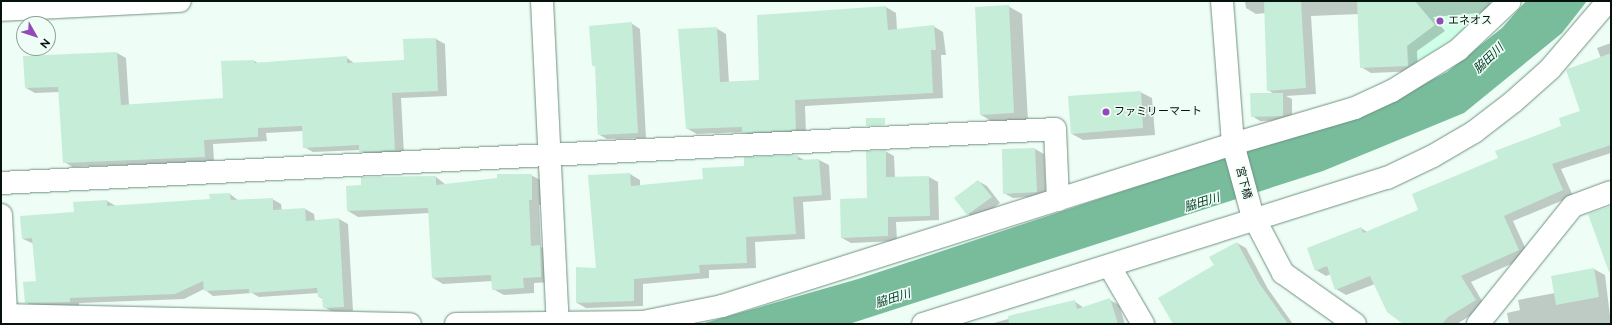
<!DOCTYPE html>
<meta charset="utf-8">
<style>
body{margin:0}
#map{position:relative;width:1612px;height:325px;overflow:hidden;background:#eefdf5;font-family:Raleway,"Noto Sans JP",sans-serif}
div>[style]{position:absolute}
.built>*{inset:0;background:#cfffe6}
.water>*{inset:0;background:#78bc9c}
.shadow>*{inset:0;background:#0003}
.building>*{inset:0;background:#c6edd8}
.roads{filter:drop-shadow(0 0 1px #6e9280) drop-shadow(0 0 1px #6e9280)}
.minor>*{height:22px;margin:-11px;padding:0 11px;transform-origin:11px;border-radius:11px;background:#fff}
.dots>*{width:11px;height:11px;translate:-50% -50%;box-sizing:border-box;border:2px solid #eefdf5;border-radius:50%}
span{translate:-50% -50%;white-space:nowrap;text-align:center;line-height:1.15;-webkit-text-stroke:3px #eefdf5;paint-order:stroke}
.poi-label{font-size:11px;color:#05130c}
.left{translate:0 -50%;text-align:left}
.street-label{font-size:11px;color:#05130c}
.water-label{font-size:12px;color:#003a25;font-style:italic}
.frame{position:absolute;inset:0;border:2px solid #05130c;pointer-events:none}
.north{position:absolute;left:16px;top:16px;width:40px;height:40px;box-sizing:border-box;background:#eefdf5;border:1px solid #919f98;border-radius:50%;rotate:129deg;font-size:11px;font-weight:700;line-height:16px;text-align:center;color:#05130c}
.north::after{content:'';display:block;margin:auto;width:14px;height:18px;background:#9449ba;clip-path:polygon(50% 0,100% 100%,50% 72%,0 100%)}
</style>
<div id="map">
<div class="built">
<i style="clip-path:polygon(1405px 1px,1495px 1px,1457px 36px,1409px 67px)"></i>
</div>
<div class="water">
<i style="clip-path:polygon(1526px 1px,1587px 1px,1562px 33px,1464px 113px,1323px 171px,849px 324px,701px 324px,858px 279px,1385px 104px,1447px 72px,1502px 28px)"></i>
</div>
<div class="shadow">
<i style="clip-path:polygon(1245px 1px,1490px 1px,1491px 12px,1433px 17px,1445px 31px,1417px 51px,1418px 71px,1371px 73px,1361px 67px,1359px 14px,1311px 16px,1316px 94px,1286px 96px,1292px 99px,1292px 120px,1260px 121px,1252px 116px,1274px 94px,1268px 90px,1266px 13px,1256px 14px,1246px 8px)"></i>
<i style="clip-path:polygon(1008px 6px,1022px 14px,1028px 121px,995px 123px,981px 115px)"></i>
<i style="clip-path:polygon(886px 7px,896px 13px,897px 30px,933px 26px,943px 32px,946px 55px,941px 55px,943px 98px,805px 106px,806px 135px,753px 138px,744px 132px,697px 134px,686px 128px,716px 28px,726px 34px,729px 83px,760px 81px)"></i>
<i style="clip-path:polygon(631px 23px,640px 29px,646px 138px,607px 139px,598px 134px,596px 67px,593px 65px)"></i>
<i style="clip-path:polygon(436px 39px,445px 44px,447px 96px,401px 98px,404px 155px,369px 157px,360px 150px,313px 152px,304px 147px,303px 131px,266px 133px,267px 141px,213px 144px,214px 162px,73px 167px,64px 162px,59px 92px,35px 93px,26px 88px,117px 53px,126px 58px,129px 105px,224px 99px,254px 61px,258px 63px,346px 57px,355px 64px,405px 61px,404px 40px)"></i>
<i style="clip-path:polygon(1611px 43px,1611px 153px,1561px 169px,1573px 196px,1513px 221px,1529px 256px,1471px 282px,1485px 306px,1457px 324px,1405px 324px,1375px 284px,1346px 295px,1336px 289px,1331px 274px,1326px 276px,1316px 270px,1361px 228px,1367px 232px,1420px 211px,1499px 159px,1562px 127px,1581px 112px,1568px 69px,1601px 58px,1597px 48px)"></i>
<i style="clip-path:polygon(1140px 92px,1152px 98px,1155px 135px,1083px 140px,1072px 134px)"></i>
<i style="clip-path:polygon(1035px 149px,1044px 154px,1046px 196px,1013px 198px,1004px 193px)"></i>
<i style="clip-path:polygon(885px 151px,894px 156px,895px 178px,929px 177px,938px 182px,939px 220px,896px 222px,897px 241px,851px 243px,842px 238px,868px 199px)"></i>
<i style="clip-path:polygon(797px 156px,806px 161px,819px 160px,829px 165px,831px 200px,803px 202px,805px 239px,755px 242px,756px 268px,709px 270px,709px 278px,643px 284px,643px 306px,586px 308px,577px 303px,597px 269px,630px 174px,640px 180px,640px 186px,704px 180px)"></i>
<i style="clip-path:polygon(531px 175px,542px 181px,542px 205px,539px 205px,541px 247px,550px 252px,551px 282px,534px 283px,534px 293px,504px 295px,493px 289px,493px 281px,443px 284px,433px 278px,429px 213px,358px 217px,348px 211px,436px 177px,446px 185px)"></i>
<i style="clip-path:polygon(978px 181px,987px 186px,1000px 203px,977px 220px,968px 214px,955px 198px)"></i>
<i style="clip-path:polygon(230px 194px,239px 201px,272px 199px,281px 204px,282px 211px,305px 209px,314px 214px,315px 221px,339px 219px,348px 224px,353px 311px,333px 312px,324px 307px,324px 299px,319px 297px,319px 293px,259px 297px,252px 293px,213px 296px,204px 289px,184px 299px,79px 303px,79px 306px,35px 308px,26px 302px,37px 282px,34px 244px,23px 239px,107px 201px,116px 206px,211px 200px,211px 195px)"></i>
<i style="clip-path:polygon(1237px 243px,1246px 248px,1268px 289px,1293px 324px,1175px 324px,1215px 265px)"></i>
<i style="clip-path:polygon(1594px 269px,1605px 275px,1611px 324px,1509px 324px,1507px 313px,1520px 310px,1518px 300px,1555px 293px)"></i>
<i style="clip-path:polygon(1110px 300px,1119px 305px,1125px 324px,990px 324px,1074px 301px,1084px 308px)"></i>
</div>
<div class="building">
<i style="clip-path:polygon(1264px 1px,1301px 1px,1306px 88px,1267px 91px)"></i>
<i style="clip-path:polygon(1357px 1px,1415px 1px,1435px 25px,1407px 46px,1408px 66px,1360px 68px)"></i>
<i style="clip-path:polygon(1009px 5px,1014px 113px,980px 115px,975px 7px)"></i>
<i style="clip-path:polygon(886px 6px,888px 30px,934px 25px,936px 50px,931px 50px,933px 93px,795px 100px,796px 130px,742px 133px,742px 127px,686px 129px,678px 29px,717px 27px,720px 82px,759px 80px,757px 15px)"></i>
<i style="clip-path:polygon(632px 22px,638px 133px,598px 135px,595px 66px,592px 66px,589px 26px)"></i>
<i style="clip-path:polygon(436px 38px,438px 91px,392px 93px,395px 150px,359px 152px,359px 145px,303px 148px,302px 126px,258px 128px,258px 137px,204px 140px,205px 157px,63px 163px,58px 87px,25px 88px,23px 56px,117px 52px,121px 105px,223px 98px,221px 61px,254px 60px,254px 63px,347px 56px,347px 63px,404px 60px,403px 39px)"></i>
<i style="clip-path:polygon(1611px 53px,1611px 145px,1552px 164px,1563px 190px,1504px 216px,1519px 250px,1461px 276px,1476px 300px,1448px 317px,1442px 324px,1403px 324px,1387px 312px,1370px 276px,1335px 290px,1327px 266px,1315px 271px,1307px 248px,1361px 227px,1363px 233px,1418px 210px,1412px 194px,1498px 158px,1495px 151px,1561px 126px,1559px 118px,1580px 111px,1566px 70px)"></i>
<i style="clip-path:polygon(1141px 91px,1143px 128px,1071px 134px,1068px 96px)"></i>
<i style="clip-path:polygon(1250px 93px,1283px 93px,1283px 116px,1251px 117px)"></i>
<i style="clip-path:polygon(866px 118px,885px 118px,885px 125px,866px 126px)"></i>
<i style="clip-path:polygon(1035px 148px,1037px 192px,1003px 194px,1002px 149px)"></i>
<i style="clip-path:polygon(886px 150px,886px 177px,929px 176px,930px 216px,888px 217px,888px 236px,841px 238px,840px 199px,867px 198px,866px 151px)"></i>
<i style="clip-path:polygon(798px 155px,798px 160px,819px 159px,822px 195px,793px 197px,796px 234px,746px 237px,747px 263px,699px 265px,700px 273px,634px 279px,634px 301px,576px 303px,576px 267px,596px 268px,588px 175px,630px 173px,631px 186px,703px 179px,702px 168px,744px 166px,744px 157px)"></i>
<i style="clip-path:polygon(497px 174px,532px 174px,532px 200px,529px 200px,531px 246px,540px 245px,541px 277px,523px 278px,524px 288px,492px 290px,491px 275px,432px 278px,428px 208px,347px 211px,346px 186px,361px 185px,361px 177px,436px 176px,436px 185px,497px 178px)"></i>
<i style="clip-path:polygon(978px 180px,992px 197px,967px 215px,954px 198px)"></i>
<i style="clip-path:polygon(230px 193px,231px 200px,273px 198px,273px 210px,305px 208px,306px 221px,339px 218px,344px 307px,323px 308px,322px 297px,318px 297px,317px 288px,249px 293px,249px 289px,204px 291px,203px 281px,175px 294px,70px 298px,70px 302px,25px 303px,23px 282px,36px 281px,32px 238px,22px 239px,20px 216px,74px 212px,73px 202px,107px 200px,107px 206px,210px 199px,209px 194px)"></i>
<i style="clip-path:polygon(1611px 206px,1611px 271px,1609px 272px,1588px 214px)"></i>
<i style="clip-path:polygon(1237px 242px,1259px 283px,1288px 324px,1173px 324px,1158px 298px,1214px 265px,1209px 257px)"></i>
<i style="clip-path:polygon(1594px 268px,1599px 297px,1556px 305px,1551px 276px)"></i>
<i style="clip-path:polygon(1110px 298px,1118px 324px,1009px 324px,1008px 316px,1075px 300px,1077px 309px)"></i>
</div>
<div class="roads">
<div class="minor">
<i style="left:542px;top:1px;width:323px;rotate:87.2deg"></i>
<i style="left:1222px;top:1px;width:143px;rotate:85.6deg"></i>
<i style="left:1233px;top:144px;width:73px;rotate:74.8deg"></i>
<i style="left:1252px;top:214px;width:67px;rotate:62.3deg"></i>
<i style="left:1283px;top:273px;width:88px;rotate:35.3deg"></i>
<i style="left:1px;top:10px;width:179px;rotate:-2.9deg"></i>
<i style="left:1px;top:183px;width:1055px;rotate:-2.93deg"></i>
<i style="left:1055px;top:129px;width:71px;rotate:87.6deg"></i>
<i style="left:1px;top:215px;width:100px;rotate:87.1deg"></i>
<i style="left:1110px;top:267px;width:66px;rotate:59.9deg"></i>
<i style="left:1px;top:315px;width:409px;rotate:1.3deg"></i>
<i style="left:456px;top:324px;width:187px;rotate:-0.6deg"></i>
<i style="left:643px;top:322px;width:81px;rotate:-11.4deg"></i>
<i style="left:722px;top:306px;width:536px;rotate:-17.59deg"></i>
<i style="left:1233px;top:144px;width:127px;rotate:-16.4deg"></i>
<i style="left:1355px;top:108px;width:41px;rotate:-24.7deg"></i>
<i style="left:1392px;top:91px;width:78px;rotate:-31.8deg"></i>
<i style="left:1458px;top:50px;width:71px;rotate:-43.3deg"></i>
<i style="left:923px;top:324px;width:486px;rotate:-17.5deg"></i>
<i style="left:1387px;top:178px;width:51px;rotate:-25.6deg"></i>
<i style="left:1433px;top:156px;width:48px;rotate:-30.3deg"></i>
<i style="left:1474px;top:132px;width:49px;rotate:-37.6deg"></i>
<i style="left:1513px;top:102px;width:50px;rotate:-41.7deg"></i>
<i style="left:1550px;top:69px;width:89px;rotate:-49.5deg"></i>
<i style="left:1478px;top:324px;width:151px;rotate:-51.2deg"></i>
<i style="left:1573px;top:206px;width:40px;rotate:-20.2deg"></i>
</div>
</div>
<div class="dots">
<i style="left:1440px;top:21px;background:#9449ba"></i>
<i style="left:1106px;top:112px;background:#9449ba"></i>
</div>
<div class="poi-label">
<span class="left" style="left:1448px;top:21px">エネオス</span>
<span class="left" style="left:1114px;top:112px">ファミリーマート</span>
</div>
<div class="street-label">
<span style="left:1243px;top:183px;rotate:75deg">宮下橋</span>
</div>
<div class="water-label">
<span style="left:1489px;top:59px;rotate:-44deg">脇田川</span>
<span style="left:1202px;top:203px;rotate:-17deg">脇田川</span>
<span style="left:893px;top:299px;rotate:-17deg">脇田川</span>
</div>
<div class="frame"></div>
<div class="north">N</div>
</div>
